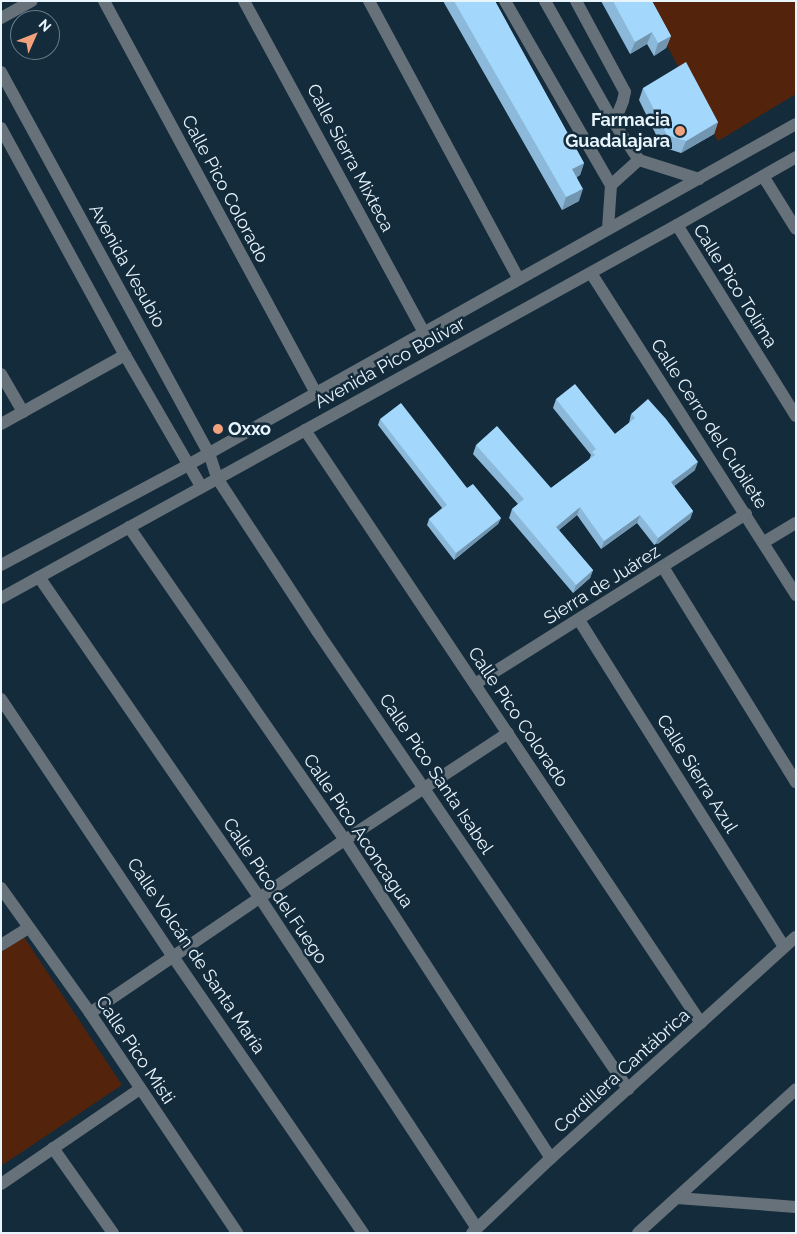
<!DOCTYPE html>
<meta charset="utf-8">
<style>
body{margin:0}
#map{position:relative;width:797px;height:1234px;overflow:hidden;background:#132b3b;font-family:Raleway,sans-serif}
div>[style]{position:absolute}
.green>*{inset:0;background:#53240b}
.minor>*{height:12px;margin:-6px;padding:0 6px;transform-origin:6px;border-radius:6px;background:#667179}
.wall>*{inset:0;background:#8cb9d9}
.shaded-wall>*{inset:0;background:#7296b0}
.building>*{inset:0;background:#a3d7fc}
.dots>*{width:14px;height:14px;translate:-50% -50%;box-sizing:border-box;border:2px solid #132b3b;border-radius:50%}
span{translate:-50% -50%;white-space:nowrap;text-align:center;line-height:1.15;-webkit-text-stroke:5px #132b3b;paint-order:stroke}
.poi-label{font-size:18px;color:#e9f5fd;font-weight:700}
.right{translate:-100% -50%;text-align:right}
.left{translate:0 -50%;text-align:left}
.street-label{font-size:18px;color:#e9f5fd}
.frame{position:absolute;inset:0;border:2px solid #e9f5fd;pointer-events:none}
.north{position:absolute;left:10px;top:10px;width:50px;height:50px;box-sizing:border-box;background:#132b3b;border:1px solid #697c89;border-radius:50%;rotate:46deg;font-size:14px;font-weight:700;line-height:20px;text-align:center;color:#e9f5fd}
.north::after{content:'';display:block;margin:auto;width:18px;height:22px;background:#f1a17c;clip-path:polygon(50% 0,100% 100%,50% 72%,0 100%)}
</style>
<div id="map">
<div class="green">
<i style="clip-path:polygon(643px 1px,796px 1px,796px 94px,718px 141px)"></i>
<i style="clip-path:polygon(24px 937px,122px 1085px,1px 1166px,1px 952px)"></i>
</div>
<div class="minor">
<i style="left:104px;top:1px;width:446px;rotate:61.6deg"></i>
<i style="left:244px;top:1px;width:377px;rotate:61.5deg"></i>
<i style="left:369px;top:1px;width:316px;rotate:61.7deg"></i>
<i style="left:505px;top:1px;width:212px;rotate:60.1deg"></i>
<i style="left:611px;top:185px;width:44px;rotate:93.9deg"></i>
<i style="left:545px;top:1px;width:140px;rotate:60.5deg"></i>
<i style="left:614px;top:123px;width:45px;rotate:56deg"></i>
<i style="left:639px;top:160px;width:63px;rotate:17.6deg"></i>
<i style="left:576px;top:1px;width:103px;rotate:61.7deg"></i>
<i style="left:625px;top:92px;width:9px;rotate:103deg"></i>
<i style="left:623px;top:101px;width:24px;rotate:112deg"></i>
<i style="left:1px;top:18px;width:35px;rotate:-29deg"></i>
<i style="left:1px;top:72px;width:434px;rotate:61.4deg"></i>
<i style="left:209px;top:453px;width:26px;rotate:72deg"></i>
<i style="left:217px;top:478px;width:183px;rotate:56.8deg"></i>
<i style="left:317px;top:631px;width:554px;rotate:55.82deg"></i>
<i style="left:1px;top:128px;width:259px;rotate:61.4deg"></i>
<i style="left:125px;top:355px;width:151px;rotate:59.9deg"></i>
<i style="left:763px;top:176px;width:62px;rotate:58.1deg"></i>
<i style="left:611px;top:185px;width:38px;rotate:-42deg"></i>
<i style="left:677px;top:225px;width:225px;rotate:58.1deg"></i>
<i style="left:591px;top:273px;width:382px;rotate:57.5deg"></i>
<i style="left:1px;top:374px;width:44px;rotate:59.9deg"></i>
<i style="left:1px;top:424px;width:142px;rotate:-29.1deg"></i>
<i style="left:305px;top:430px;width:713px;rotate:56.27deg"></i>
<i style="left:129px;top:527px;width:380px;rotate:55.4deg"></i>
<i style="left:345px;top:840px;width:379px;rotate:57.1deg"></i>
<i style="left:764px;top:542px;width:37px;rotate:-31deg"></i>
<i style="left:1px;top:565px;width:212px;rotate:-28.1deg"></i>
<i style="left:188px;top:465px;width:697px;rotate:-29.29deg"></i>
<i style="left:663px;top:567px;width:253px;rotate:58.3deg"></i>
<i style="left:39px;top:577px;width:390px;rotate:55.5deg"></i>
<i style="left:260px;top:898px;width:395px;rotate:56.7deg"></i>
<i style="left:1px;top:598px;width:772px;rotate:-28.89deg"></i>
<i style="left:677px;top:225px;width:137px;rotate:-29.7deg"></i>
<i style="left:579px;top:620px;width:386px;rotate:57.9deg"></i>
<i style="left:475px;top:684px;width:320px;rotate:-32.1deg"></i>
<i style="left:1px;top:699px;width:311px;rotate:56.3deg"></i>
<i style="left:174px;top:958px;width:334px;rotate:55.5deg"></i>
<i style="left:1px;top:888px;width:153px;rotate:54.5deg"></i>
<i style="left:90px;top:1013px;width:265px;rotate:56.2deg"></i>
<i style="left:1px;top:945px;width:32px;rotate:-32deg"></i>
<i style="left:90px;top:1013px;width:308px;rotate:-34.2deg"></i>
<i style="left:345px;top:840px;width:195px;rotate:-33.3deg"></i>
<i style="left:53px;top:1148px;width:104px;rotate:54.8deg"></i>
<i style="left:1px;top:1184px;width:168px;rotate:-34.4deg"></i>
<i style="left:677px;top:1198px;width:119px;rotate:4.3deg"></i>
<i style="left:472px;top:1233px;width:109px;rotate:-43.5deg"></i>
<i style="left:551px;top:1158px;width:330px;rotate:-42.1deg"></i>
<i style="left:638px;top:1233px;width:214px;rotate:-42.3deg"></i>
</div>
<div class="wall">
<i style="clip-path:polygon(443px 1px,495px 1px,584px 163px,580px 175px,577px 177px,579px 201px,562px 210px)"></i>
<i style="clip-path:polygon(601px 1px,652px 1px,671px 36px,666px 48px,654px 56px,647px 44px,630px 54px)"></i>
<i style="clip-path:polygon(643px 88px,718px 122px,714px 134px,681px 153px,662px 147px,639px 100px)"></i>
<i style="clip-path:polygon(556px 399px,615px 434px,629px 423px,631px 414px,695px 470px,674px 486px,693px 511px,690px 519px,655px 546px,637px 523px,601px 549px,577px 515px,559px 530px,593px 570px,590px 578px,573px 593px,509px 518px,512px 509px,518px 504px,473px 454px,476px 445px,551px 488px,589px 460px,591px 455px,553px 408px)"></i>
<i style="clip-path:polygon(380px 419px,467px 488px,501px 518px,498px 524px,454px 560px,427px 525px,429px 519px,442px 508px,378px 425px)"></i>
</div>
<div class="shaded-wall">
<i style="clip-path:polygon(652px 32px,647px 44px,630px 54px,635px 42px)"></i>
<i style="clip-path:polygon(671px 36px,666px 48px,654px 56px,658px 43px)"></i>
<i style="clip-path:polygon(718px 122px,714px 134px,681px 153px,686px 141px)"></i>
<i style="clip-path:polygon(584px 163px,580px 175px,568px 182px,572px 169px)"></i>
<i style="clip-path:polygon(583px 189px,579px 201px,562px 210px,566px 197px)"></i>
<i style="clip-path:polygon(698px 462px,695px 470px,668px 491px,671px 482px)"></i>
<i style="clip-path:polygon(580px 507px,577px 515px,553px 535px,556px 527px)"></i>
<i style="clip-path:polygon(693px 511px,690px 519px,655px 546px,658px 538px)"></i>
<i style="clip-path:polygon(640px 515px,637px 523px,601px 549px,604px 541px)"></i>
<i style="clip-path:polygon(501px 518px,498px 524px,454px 560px,456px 553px)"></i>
<i style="clip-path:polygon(593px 570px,590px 578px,573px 593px,576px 585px)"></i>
</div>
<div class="building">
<i style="clip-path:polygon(454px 1px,495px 1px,584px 163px,572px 169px,583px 189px,566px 197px)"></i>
<i style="clip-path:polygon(613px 1px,652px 1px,671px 36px,658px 43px,652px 32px,635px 42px)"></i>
<i style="clip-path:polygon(686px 62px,718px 122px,686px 141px,667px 135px,643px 88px)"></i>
<i style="clip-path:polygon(575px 384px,615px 434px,635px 418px,631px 414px,648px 399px,666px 419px,698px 462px,671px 482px,693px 511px,658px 538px,640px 515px,604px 541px,580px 507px,556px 527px,593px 570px,576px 585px,512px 509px,524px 499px,476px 445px,497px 426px,551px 488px,595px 455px,592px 452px,596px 449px,556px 399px)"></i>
<i style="clip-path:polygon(401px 403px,467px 488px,473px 484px,501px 518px,456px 553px,429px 519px,447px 505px,380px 419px)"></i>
</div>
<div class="dots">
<i style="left:680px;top:131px;background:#f1a17c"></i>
<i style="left:218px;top:429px;background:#f1a17c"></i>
</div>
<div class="poi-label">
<span class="right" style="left:670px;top:131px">Farmacia<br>Guadalajara</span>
<span class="left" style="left:228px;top:429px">Oxxo</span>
</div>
<div class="street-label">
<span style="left:350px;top:158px;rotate:62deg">Calle Sierra Mixteca</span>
<span style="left:225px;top:189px;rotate:62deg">Calle Pico Colorado</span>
<span style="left:127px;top:266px;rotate:61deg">Avenida Vesubio</span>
<span style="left:735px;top:286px;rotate:58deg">Calle Pico Tolima</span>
<span style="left:390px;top:363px;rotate:-29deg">Avenida Pico Bolívar</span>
<span style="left:709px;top:424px;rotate:57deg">Calle Cerro del Cubilete</span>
<span style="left:602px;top:585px;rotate:-32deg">Sierra de Juárez</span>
<span style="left:518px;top:717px;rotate:56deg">Calle Pico Colorado</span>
<span style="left:436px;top:774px;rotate:56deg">Calle Pico Santa Isabel</span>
<span style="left:697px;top:774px;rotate:58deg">Calle Sierra Azul</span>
<span style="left:358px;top:831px;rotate:56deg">Calle Pico Aconcagua</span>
<span style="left:275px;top:891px;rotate:56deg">Calle Pico del Fuego</span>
<span style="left:196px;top:956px;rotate:56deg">Calle Volcán de Santa María</span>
<span style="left:135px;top:1050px;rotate:56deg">Calle Pico Misti</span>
<span style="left:622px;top:1071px;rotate:-42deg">Cordillera Cantábrica</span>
</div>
<div class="frame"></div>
<div class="north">N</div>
</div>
